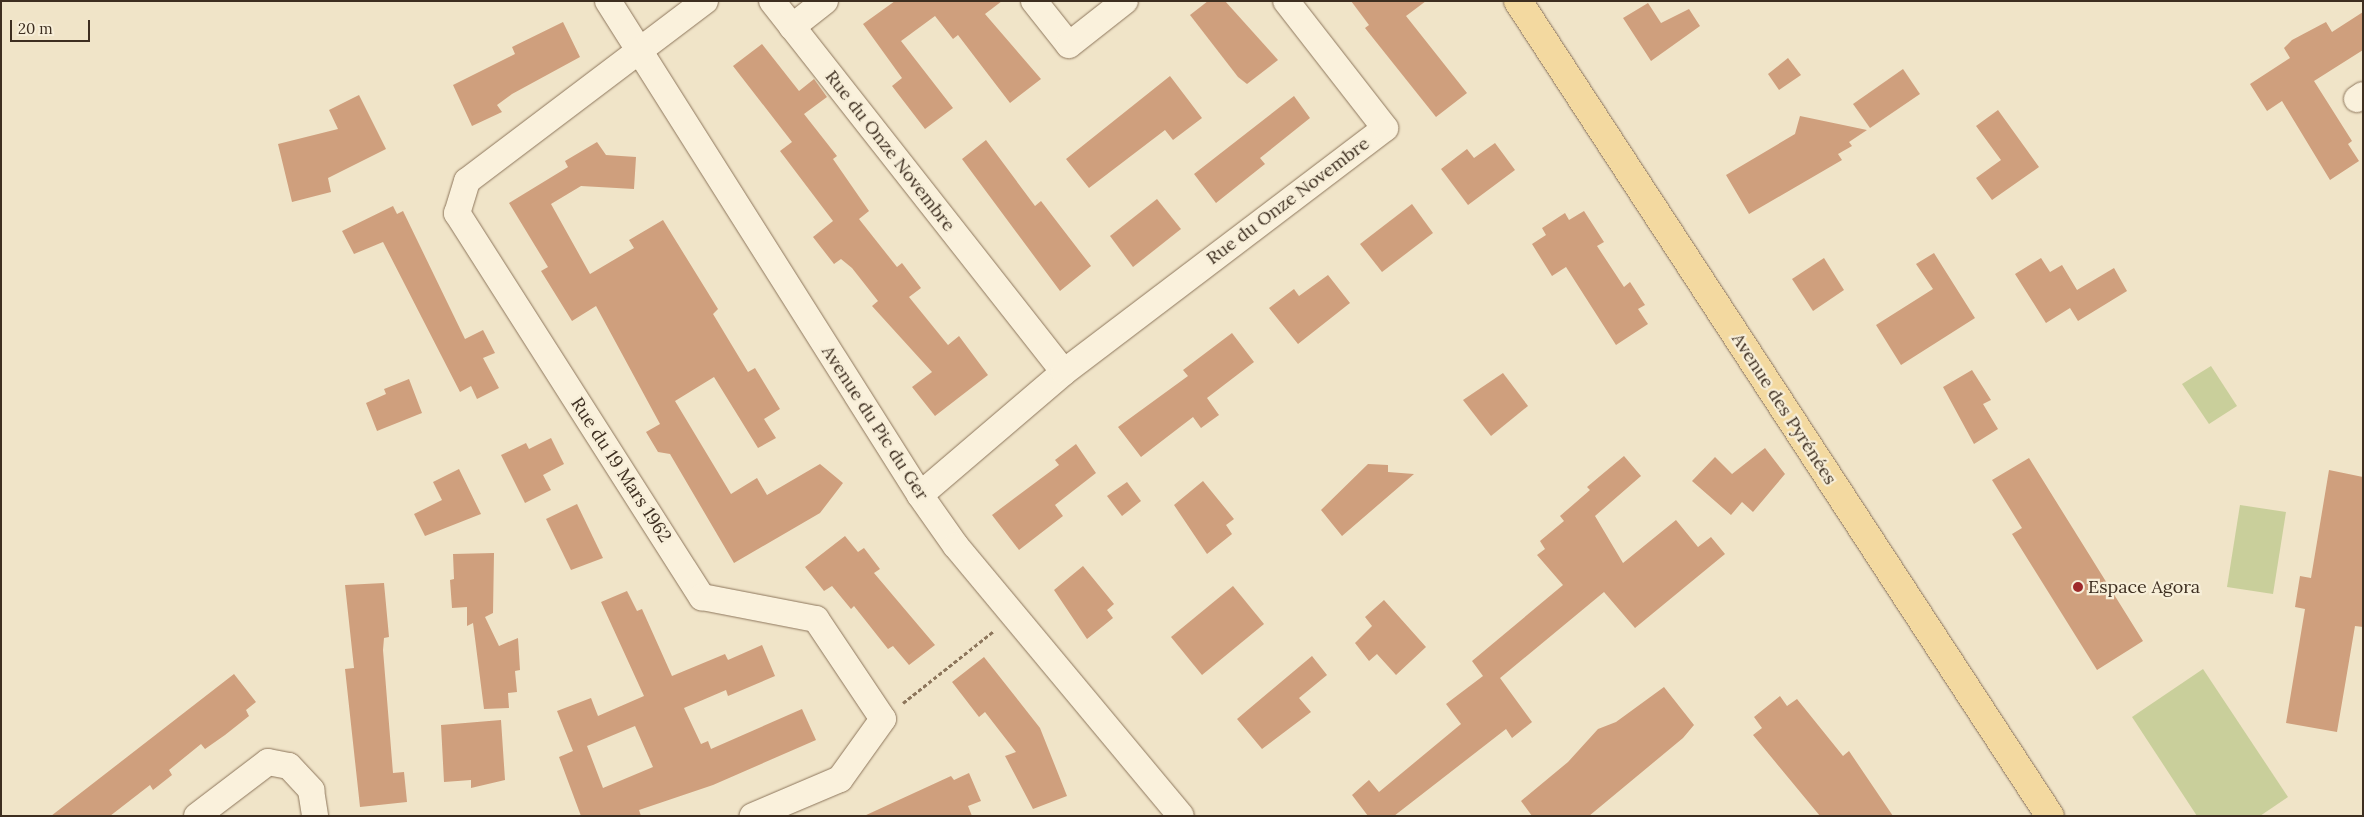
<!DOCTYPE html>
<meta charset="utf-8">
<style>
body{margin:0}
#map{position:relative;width:2364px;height:817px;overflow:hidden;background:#f0e4c8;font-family:Lora,serif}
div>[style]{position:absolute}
.green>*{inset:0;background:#c9cf9b}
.building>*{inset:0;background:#cf9f7d}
.path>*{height:3px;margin-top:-1.5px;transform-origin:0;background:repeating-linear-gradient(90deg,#8d765c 0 4px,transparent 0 6.5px)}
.roads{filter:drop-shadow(0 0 1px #8d765c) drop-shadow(0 0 1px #8d765c)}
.minor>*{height:26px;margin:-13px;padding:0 13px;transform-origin:13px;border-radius:13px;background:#faf1dc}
.major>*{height:28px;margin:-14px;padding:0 14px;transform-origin:14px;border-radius:14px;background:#f3d9a0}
.dots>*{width:14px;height:14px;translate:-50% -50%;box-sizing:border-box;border:2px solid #f7eed8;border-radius:50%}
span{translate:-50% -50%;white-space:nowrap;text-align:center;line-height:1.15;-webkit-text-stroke:4.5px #f7eed8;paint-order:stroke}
.street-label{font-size:18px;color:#3d2e20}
.poi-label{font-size:18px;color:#3d2e20}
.left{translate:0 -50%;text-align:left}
.frame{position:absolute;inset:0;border:2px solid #3d2e20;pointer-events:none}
.scale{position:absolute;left:10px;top:20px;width:80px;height:22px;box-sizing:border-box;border:2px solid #3d2e20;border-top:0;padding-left:6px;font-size:15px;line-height:18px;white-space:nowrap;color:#3d2e20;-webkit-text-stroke:4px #f7eed8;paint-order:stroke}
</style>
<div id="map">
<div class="green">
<i style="clip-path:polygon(2211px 366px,2237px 406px,2209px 424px,2182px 384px)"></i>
<i style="clip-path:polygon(2240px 505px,2286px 512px,2273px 594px,2227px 587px)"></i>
<i style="clip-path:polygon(2203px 669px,2288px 797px,2260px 816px,2197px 816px,2132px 717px)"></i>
</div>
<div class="building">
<i style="clip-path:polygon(895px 1px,1002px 1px,985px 14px,1041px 79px,1010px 103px,958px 35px,953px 39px,935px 16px,901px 41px,953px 108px,925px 129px,892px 86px,902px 78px,863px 24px)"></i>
<i style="clip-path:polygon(1208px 1px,1225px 1px,1278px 60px,1247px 84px,1238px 77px,1190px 15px)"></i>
<i style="clip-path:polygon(1351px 1px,1426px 1px,1406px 16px,1467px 93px,1436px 117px,1365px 28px,1369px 25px)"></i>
<i style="clip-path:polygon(1648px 3px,1661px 23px,1689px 9px,1700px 26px,1651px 61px,1623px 18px)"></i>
<i style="clip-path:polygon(2363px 12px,2363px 50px,2314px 81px,2352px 141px,2348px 144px,2359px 161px,2330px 180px,2282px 101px,2267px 111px,2250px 84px,2290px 58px,2284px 48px,2292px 40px,2326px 22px,2332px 32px)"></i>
<i style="clip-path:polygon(563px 22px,580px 57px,512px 94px,497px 105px,502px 112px,472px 126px,453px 85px,515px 54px,512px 47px)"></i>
<i style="clip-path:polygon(762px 44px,799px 91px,814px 79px,827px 97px,804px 114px,837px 156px,833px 159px,869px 211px,859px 219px,897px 267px,902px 263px,921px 288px,909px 297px,948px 345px,959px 336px,988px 375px,935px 416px,912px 387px,932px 372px,872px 306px,878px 301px,852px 268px,841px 259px,834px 264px,813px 237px,833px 221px,780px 151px,792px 142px,733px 66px)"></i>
<i style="clip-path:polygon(1788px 58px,1801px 75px,1779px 90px,1768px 74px)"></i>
<i style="clip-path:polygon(1903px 69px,1920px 94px,1870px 128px,1853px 104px)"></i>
<i style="clip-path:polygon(1170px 76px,1202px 118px,1173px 140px,1165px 130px,1089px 188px,1066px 159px)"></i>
<i style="clip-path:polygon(359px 95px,386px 149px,328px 178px,331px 192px,292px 202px,278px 144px,338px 129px,329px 110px)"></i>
<i style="clip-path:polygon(1294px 96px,1310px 118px,1260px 158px,1265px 164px,1216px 203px,1194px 174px)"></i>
<i style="clip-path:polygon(1998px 110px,2039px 167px,1992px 200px,1976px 178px,2001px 160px,1976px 126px)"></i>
<i style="clip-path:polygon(1800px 116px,1867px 130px,1849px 142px,1852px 146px,1838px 154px,1842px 160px,1749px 214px,1726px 175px,1795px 134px)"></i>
<i style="clip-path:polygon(986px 140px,1035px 206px,1041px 201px,1091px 266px,1060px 291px,962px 159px)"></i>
<i style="clip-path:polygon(597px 142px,606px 155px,636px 157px,634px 189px,581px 186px,551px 204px,590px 274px,634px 248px,629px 240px,663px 220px,718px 309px,713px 314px,748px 372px,755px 368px,780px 409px,764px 419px,776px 438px,758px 448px,714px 377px,675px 401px,731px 494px,757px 478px,767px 495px,820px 464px,843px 483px,820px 513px,734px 563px,670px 454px,658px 452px,646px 432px,660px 424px,596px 306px,572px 321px,541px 271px,548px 267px,509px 203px,568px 167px,565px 161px)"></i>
<i style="clip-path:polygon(1495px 143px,1515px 170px,1468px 205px,1441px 169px,1467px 149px,1474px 158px)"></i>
<i style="clip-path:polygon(1157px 199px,1181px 229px,1133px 267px,1110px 236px)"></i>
<i style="clip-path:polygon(1412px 204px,1433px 233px,1382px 272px,1360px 244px)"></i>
<i style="clip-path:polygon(393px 206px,397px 214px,403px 211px,465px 339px,483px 330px,495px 353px,483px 358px,499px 388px,477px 399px,471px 386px,460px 392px,383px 242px,354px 254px,342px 231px)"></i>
<i style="clip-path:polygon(1584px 211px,1604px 242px,1597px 246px,1624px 287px,1630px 282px,1645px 305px,1638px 309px,1648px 324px,1616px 345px,1566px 267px,1552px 276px,1532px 244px,1546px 235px,1542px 228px,1565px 213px,1569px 220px)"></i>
<i style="clip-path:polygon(1934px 253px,1975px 318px,1901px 365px,1876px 325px,1933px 289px,1916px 264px)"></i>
<i style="clip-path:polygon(1824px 258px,1844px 290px,1813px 311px,1792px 279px)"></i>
<i style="clip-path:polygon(2041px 258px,2050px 272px,2062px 265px,2077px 290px,2114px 268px,2127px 291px,2078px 321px,2070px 308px,2046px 323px,2015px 274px)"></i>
<i style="clip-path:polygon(1328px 275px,1350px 303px,1298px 344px,1269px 308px,1294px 289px,1299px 296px)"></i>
<i style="clip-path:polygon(1232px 333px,1254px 362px,1207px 398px,1219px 415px,1201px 428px,1193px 417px,1141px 457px,1118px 427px,1188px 376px,1183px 370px)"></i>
<i style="clip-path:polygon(1972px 370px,1991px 400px,1983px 404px,1998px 429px,1974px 444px,1943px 387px)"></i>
<i style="clip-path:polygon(1503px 373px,1528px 406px,1491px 436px,1463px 400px)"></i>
<i style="clip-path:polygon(409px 379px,422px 413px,377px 431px,366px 403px,386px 394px,384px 389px)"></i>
<i style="clip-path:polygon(551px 438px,564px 464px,543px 475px,551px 490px,525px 503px,501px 455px,526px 443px,529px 449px)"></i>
<i style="clip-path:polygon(1076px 444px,1096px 473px,1055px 505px,1063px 516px,1019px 550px,992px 515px,1059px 465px,1055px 460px)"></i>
<i style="clip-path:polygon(1765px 448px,1785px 474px,1753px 512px,1742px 502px,1731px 515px,1692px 481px,1715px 457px,1732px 474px)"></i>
<i style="clip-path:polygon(1624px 456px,1641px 476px,1595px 516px,1623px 563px,1676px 520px,1698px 547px,1711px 537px,1725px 554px,1635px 628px,1604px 592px,1500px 678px,1532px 722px,1512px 738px,1506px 729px,1394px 816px,1368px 816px,1352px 795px,1369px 780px,1379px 792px,1461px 724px,1446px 704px,1483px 676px,1472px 661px,1563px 585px,1537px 555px,1545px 549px,1540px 541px,1564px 521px,1560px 516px,1590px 490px,1587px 487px)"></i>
<i style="clip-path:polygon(2029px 458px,2143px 641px,2097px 670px,2012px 534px,2022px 528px,1992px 480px)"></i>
<i style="clip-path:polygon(1368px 464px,1388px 465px,1388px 472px,1414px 474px,1342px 536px,1321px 510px)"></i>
<i style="clip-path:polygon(459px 469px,481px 514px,425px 536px,414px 514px,442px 500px,433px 482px)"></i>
<i style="clip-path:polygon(2329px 470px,2363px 477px,2363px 627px,2355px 626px,2337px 732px,2286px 723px,2305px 609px,2295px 607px,2300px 576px,2311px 578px)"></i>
<i style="clip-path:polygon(1203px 481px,1234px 519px,1226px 525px,1232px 534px,1207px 554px,1174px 505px)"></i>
<i style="clip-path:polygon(1127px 482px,1141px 501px,1122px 516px,1107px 496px)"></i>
<i style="clip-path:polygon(577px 504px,603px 558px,571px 570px,546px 519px)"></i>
<i style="clip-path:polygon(845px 536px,858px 552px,864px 548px,880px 569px,874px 573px,935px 645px,909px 665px,893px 646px,888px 649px,854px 606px,851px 609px,832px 586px,824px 591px,805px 567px)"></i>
<i style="clip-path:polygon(494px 553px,493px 613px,485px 617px,499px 646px,518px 638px,520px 670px,515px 671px,517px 692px,508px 693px,509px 708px,484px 709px,473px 623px,467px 626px,467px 607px,452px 608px,450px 580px,454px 579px,453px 554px)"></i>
<i style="clip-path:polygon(1083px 566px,1114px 604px,1107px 610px,1113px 618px,1087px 639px,1054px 590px)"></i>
<i style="clip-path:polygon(384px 583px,389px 637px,384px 638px,383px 650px,393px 773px,404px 772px,407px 802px,360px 807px,345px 669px,354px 668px,345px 585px)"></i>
<i style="clip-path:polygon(1233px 586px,1264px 624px,1202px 675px,1171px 637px)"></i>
<i style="clip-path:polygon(evenodd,627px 591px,637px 611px,642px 609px,672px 676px,725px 654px,728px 660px,762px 645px,775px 676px,728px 696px,726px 690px,684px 708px,701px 744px,708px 741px,711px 749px,802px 709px,816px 740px,713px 785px,639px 810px,641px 816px,581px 816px,559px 757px,573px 751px,557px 711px,591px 698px,598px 716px,644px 696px,601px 602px,627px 591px,635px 726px,653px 767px,603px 788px,587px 746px,635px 726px)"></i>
<i style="clip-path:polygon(1384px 600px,1426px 647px,1396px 675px,1377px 654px,1369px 661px,1355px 643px,1372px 626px,1365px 617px)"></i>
<i style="clip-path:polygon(1312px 656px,1327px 675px,1299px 698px,1311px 712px,1262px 749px,1237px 719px)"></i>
<i style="clip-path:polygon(984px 657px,1040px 728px,1067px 796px,1033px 809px,1005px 756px,1016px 752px,985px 712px,979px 717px,952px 682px)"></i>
<i style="clip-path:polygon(234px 674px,256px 702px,246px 710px,249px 716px,225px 735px,205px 749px,201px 744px,169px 770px,172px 775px,153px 790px,150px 785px,110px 816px,51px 816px)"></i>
<i style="clip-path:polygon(1664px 687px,1694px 725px,1683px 738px,1589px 816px,1532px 816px,1521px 801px,1568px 762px,1598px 729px,1616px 722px)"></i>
<i style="clip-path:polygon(1780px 696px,1787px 706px,1797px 699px,1843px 756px,1849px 751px,1893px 816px,1820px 816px,1753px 735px,1762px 728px,1754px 717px)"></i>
<i style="clip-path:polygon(501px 720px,505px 780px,471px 788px,471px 780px,444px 782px,441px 725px)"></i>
<i style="clip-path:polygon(969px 773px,981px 801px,968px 806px,972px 816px,864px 816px,951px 776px,954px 780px)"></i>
</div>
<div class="path">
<i style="left:903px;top:703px;width:116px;rotate:-38.4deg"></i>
</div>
<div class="roads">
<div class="minor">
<i style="left:608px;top:1px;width:584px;rotate:57.72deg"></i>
<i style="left:920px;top:495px;width:62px;rotate:54.8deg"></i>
<i style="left:956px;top:546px;width:351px;rotate:50.2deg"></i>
<i style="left:705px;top:1px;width:298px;rotate:142.9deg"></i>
<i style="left:467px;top:181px;width:34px;rotate:107deg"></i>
<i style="left:457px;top:213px;width:456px;rotate:57.5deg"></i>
<i style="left:702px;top:597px;width:116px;rotate:10.9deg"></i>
<i style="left:816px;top:619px;width:120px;rotate:56.2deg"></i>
<i style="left:883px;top:719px;width:74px;rotate:125.6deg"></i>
<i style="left:840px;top:779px;width:95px;rotate:157deg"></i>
<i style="left:772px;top:1px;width:472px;rotate:51.8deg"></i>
<i style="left:1034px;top:1px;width:56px;rotate:51.5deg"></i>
<i style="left:1069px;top:45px;width:71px;rotate:-38.2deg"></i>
<i style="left:792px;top:27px;width:42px;rotate:-38.2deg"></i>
<i style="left:2357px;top:99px;width:7px;rotate:-34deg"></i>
<i style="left:920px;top:495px;width:189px;rotate:-40.5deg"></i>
<i style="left:1064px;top:372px;width:403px;rotate:-37.2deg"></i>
<i style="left:1385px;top:128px;width:161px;rotate:-127.9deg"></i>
<i style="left:197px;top:816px;width:89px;rotate:-37.3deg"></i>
<i style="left:268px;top:762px;width:21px;rotate:11deg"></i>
<i style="left:289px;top:766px;width:33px;rotate:47deg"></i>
<i style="left:311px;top:790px;width:26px;rotate:81deg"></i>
</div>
<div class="major">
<i style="left:1518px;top:1px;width:973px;rotate:56.87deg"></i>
</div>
</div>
<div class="dots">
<i style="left:2078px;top:587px;background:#9e2a2b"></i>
</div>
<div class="street-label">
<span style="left:890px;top:151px;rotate:52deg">Rue du Onze Novembre</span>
<span style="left:1288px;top:201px;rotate:-37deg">Rue du Onze Novembre</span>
<span style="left:1784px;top:409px;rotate:57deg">Avenue des Pyrénées</span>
<span style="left:875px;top:423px;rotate:57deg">Avenue du Pic du Ger</span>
<span style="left:621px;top:470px;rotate:57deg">Rue du 19 Mars 1962</span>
</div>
<div class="poi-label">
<span class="left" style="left:2088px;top:587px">Espace Agora</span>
</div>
<div class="frame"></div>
<div class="scale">20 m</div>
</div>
